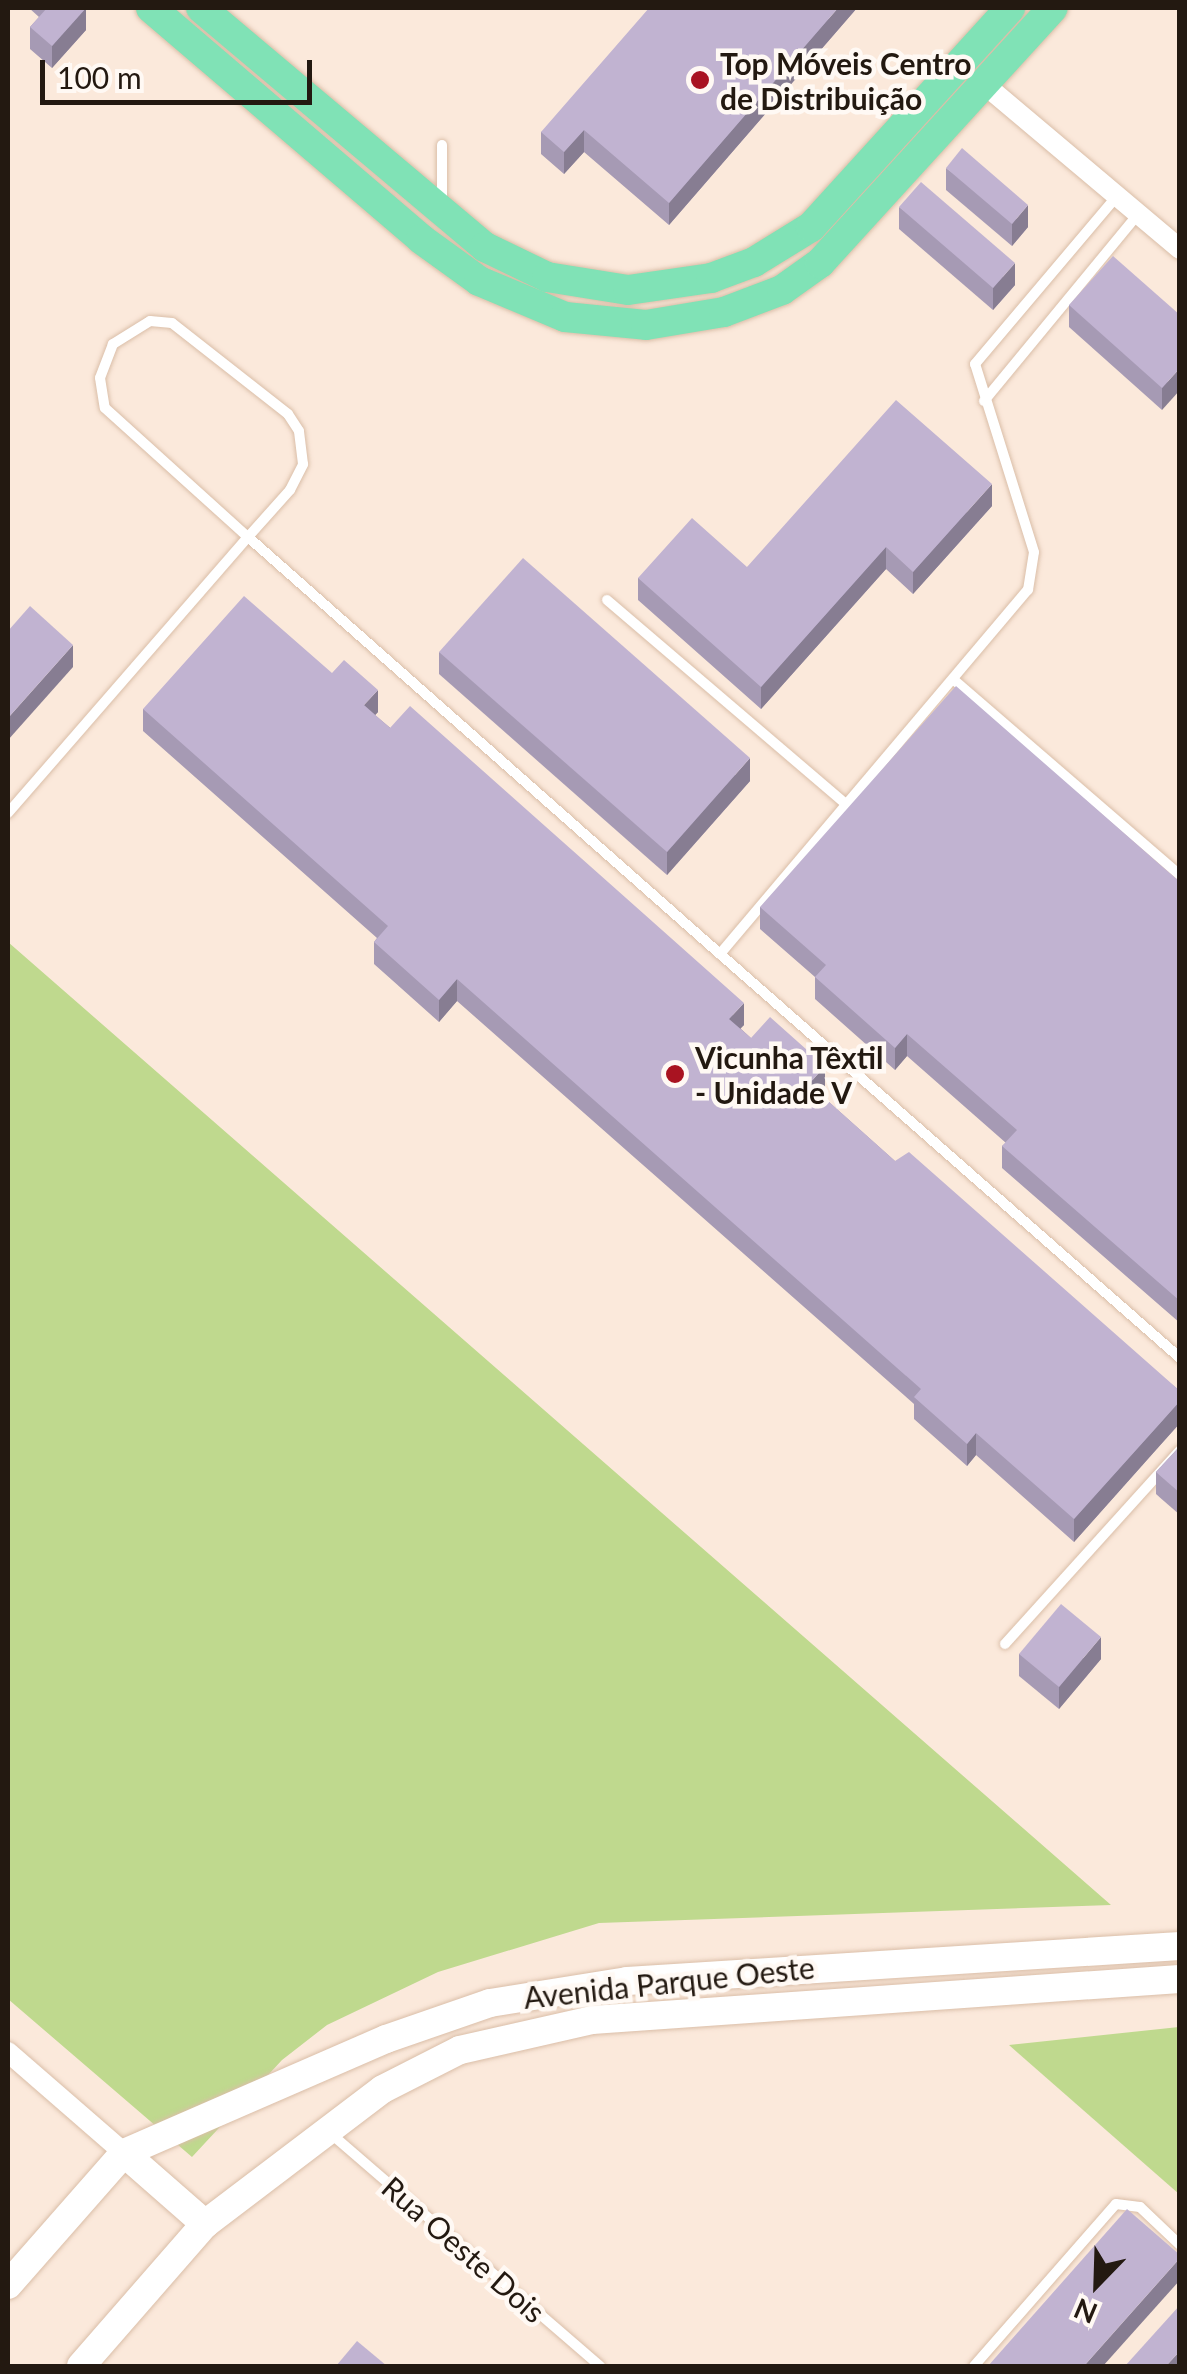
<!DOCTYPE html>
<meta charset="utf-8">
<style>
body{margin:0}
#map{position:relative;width:1187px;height:2374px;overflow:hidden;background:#fbe9db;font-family:Lato,sans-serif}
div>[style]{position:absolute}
.green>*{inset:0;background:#bfd98e}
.roads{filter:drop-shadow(0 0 2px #dabea8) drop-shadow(0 0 2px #dabea8)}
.lane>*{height:10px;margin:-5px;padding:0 5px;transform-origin:5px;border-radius:5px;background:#fff}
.street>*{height:20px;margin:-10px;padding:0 10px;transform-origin:10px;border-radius:10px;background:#fff}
.secondary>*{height:28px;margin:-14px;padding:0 14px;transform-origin:14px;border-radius:14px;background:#fff}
.primary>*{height:30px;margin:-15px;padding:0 15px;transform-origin:15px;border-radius:15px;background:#80e2b6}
.wall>*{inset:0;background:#a69ab4}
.shaded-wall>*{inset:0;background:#877d92}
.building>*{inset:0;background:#c1b3d1}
.dots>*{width:28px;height:28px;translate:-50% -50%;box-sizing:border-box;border:5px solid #fff9f4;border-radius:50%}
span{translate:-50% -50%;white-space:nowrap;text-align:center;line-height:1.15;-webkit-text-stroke:9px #fff9f4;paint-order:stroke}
.poi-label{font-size:30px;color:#231911;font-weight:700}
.left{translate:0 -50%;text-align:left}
.street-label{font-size:30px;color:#231911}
.frame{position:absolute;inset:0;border:10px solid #231911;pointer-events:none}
.north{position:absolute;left:1047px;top:2234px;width:100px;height:100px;-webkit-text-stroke:8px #fff9f4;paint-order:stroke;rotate:203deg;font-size:28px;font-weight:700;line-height:40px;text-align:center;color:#231911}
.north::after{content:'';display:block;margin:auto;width:35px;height:45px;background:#231911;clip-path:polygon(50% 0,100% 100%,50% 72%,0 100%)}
.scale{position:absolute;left:40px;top:60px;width:272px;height:45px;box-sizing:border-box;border:5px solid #231911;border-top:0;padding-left:12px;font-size:30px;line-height:35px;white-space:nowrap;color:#231911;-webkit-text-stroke:8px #fff9f4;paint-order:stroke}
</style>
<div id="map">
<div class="green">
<i style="clip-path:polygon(8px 942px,1111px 1905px,599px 1923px,438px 1972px,327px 2025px,282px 2060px,192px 2157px,8px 1999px)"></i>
<i style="clip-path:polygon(1179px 2027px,1179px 2194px,1009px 2045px)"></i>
</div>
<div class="roads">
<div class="lane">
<i style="left:442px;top:145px;width:57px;rotate:90deg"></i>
<i style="left:984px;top:401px;width:244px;rotate:-50.5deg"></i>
<i style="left:607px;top:600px;width:316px;rotate:40.5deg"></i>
<i style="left:954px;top:680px;width:298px;rotate:40.8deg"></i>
<i style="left:8px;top:813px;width:366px;rotate:-49deg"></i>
<i style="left:248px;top:537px;width:63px;rotate:-48.2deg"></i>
<i style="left:290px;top:490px;width:29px;rotate:-63deg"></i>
<i style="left:303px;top:464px;width:33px;rotate:-97deg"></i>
<i style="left:299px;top:431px;width:20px;rotate:-123deg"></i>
<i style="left:288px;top:414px;width:147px;rotate:-141.9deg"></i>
<i style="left:172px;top:323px;width:22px;rotate:-175deg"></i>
<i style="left:150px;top:321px;width:44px;rotate:148.1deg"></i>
<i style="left:113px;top:344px;width:36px;rotate:111deg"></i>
<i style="left:100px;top:378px;width:30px;rotate:81deg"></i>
<i style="left:105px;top:408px;width:193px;rotate:42.1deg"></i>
<i style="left:248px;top:537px;width:630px;rotate:41.46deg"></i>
<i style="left:720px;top:954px;width:612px;rotate:41.29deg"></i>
<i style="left:720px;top:954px;width:477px;rotate:-49.8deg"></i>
<i style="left:1028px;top:590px;width:38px;rotate:-81deg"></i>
<i style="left:1034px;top:552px;width:197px;rotate:-107.4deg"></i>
<i style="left:975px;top:364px;width:220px;rotate:-49.8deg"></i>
<i style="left:1005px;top:1644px;width:261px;rotate:-47.9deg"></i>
<i style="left:329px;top:2132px;width:358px;rotate:40.8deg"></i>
<i style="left:974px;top:2366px;width:215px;rotate:-48.8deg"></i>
<i style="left:1116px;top:2204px;width:24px;rotate:7deg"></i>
<i style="left:1140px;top:2207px;width:55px;rotate:43.5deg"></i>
</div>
<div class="street">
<i style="left:984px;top:84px;width:256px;rotate:40.1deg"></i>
<i style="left:8px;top:2052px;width:154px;rotate:41deg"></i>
</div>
<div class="secondary">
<i style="left:124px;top:2153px;width:108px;rotate:41.2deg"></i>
<i style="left:8px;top:2285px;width:176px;rotate:-48.7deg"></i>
<i style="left:124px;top:2153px;width:286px;rotate:-23.5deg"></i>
<i style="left:386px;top:2039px;width:110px;rotate:-19.1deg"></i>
<i style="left:490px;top:2003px;width:139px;rotate:-9.1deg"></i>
<i style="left:627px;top:1981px;width:554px;rotate:-3.62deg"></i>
<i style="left:81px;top:2366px;width:189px;rotate:-48.9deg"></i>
<i style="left:205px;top:2224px;width:223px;rotate:-37.2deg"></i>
<i style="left:383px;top:2089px;width:86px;rotate:-26.9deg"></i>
<i style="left:460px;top:2050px;width:135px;rotate:-12.8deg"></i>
<i style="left:592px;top:2020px;width:589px;rotate:-3.99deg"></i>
</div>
<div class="primary">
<i style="left:151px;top:8px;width:355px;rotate:40.5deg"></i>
<i style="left:421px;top:239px;width:72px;rotate:35.9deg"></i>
<i style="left:479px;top:281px;width:93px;rotate:22.7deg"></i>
<i style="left:565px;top:317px;width:81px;rotate:5.6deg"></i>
<i style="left:646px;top:325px;width:79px;rotate:-9.5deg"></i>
<i style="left:724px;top:312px;width:62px;rotate:-20.8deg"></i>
<i style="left:782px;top:290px;width:47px;rotate:-35.4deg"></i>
<i style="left:820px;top:263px;width:345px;rotate:-47.6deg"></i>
<i style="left:201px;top:8px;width:371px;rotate:40.1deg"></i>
<i style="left:485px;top:247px;width:69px;rotate:25.8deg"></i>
<i style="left:547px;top:277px;width:82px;rotate:9.1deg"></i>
<i style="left:628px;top:290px;width:84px;rotate:-8.2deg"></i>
<i style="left:711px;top:278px;width:46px;rotate:-20.4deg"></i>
<i style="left:754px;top:262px;width:67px;rotate:-31.6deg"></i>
<i style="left:811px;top:227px;width:296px;rotate:-47.7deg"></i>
</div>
</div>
<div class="wall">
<i style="clip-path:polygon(29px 8px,85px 8px,86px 30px,52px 68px,30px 49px,30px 27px,39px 17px)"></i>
<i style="clip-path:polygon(857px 8px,669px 225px,584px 152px,564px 174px,541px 154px,541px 132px)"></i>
<i style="clip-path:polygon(946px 168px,1028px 227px,1012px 246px,946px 190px)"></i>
<i style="clip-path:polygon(899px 207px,1015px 285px,993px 310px,899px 229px)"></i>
<i style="clip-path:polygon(1069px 305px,1180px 315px,1162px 410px,1069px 327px)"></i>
<i style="clip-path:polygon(992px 506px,913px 594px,886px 569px,761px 709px,638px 600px,638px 578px,747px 567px)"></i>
<i style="clip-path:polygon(439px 652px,750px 781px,667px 875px,439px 674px)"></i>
<i style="clip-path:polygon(143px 709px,378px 712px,375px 715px,744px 1025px,740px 1028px,751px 1038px,825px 1088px,820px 1094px,895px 1161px,1180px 1391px,1180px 1423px,1074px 1542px,976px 1455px,967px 1466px,914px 1419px,914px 1404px,457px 1001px,439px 1022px,374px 964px,374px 942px,377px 938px,143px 731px)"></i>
<i style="clip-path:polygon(1180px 882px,1180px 1323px,1002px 1168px,1002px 1146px,1006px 1143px,907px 1056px,895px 1070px,815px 999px,815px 977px,760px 929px,760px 907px)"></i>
<i style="clip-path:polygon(1180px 1446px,1180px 1515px,1156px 1494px,1156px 1472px)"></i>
<i style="clip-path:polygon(1019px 1654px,1101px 1659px,1059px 1709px,1019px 1676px)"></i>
</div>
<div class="shaded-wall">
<i style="clip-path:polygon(86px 8px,86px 30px,52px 68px,52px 46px)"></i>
<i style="clip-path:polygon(838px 8px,857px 8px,669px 225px,669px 203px)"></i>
<i style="clip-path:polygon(584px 130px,584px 152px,564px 174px,564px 152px)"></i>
<i style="clip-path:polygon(1028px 205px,1028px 227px,1012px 246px,1012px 224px)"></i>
<i style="clip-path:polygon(1015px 263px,1015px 285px,993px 310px,993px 288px)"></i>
<i style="clip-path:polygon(1180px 368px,1180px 390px,1162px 410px,1162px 388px)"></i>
<i style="clip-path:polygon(992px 484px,992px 506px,913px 594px,913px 572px)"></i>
<i style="clip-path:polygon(886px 547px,886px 569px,761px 709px,761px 687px)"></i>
<i style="clip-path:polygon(73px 645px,73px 667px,8px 740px,8px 718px)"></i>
<i style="clip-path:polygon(378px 690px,378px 712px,364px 727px,364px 705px)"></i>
<i style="clip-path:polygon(750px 758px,750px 781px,667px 875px,667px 852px)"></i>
<i style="clip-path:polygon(457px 979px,457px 1001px,439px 1022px,439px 1000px)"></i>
<i style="clip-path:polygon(744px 1003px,744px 1025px,729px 1041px,729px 1019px)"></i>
<i style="clip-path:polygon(907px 1034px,907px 1056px,895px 1070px,895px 1048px)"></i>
<i style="clip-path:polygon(825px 1066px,825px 1088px,809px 1106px,809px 1084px)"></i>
<i style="clip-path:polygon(1180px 1401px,1180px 1423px,1074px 1542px,1074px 1519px)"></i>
<i style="clip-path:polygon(976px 1433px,976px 1455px,967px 1466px,967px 1444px)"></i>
<i style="clip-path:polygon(1101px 1637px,1101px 1659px,1059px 1709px,1059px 1687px)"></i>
<i style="clip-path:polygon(1180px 2258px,1180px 2280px,1103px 2366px,1084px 2366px)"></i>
<i style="clip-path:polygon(1180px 2351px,1180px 2366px,1166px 2366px)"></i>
</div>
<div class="building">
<i style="clip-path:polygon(47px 8px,86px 8px,52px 46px,30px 27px)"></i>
<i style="clip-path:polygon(649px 8px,838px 8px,669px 203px,584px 130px,564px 152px,541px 132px)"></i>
<i style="clip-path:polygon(962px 148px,1028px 205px,1012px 224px,946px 168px)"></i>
<i style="clip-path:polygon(921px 182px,1015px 263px,993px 288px,899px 207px)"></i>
<i style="clip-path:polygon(1113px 256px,1180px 315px,1180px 368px,1162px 388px,1069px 305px)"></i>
<i style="clip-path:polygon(896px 400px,992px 484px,913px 572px,886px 547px,761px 687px,638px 578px,692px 518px,747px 567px)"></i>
<i style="clip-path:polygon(523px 558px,750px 758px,667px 852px,439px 652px)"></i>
<i style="clip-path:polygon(244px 596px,332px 673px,344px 660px,378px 690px,364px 705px,390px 728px,410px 706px,744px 1003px,729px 1019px,751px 1038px,770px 1017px,825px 1066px,809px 1084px,895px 1161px,909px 1152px,1180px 1391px,1180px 1401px,1074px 1519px,976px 1433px,967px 1444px,914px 1397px,921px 1389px,457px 979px,439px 1000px,374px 942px,388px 926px,143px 709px)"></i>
<i style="clip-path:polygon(30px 606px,73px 645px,8px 718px,8px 631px)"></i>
<i style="clip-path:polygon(956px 686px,1180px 882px,1180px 1301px,1002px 1146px,1017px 1130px,907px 1034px,895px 1048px,815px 977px,826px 965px,760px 907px)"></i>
<i style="clip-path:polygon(1180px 1446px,1180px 1493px,1156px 1472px)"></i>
<i style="clip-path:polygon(1061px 1604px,1101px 1637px,1059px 1687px,1019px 1654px)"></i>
<i style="clip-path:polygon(1127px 2209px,1180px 2255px,1180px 2258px,1084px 2366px,988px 2366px)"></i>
<i style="clip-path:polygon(1180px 2305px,1180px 2351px,1166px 2366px,1125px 2366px)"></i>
<i style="clip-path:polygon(357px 2341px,387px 2366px,336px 2366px)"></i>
</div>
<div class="dots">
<i style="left:700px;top:80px;background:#a91321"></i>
<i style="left:675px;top:1074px;background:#a91321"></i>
</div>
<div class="poi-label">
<span class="left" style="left:720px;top:80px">Top Móveis Centro<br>de Distribuição</span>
<span class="left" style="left:695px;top:1074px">Vicunha Têxtil<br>- Unidade V</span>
</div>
<div class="street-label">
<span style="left:669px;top:1982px;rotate:-6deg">Avenida Parque Oeste</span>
<span style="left:464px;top:2249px;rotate:41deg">Rua Oeste Dois</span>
</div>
<div class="frame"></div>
<div class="north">N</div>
<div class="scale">100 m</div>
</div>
